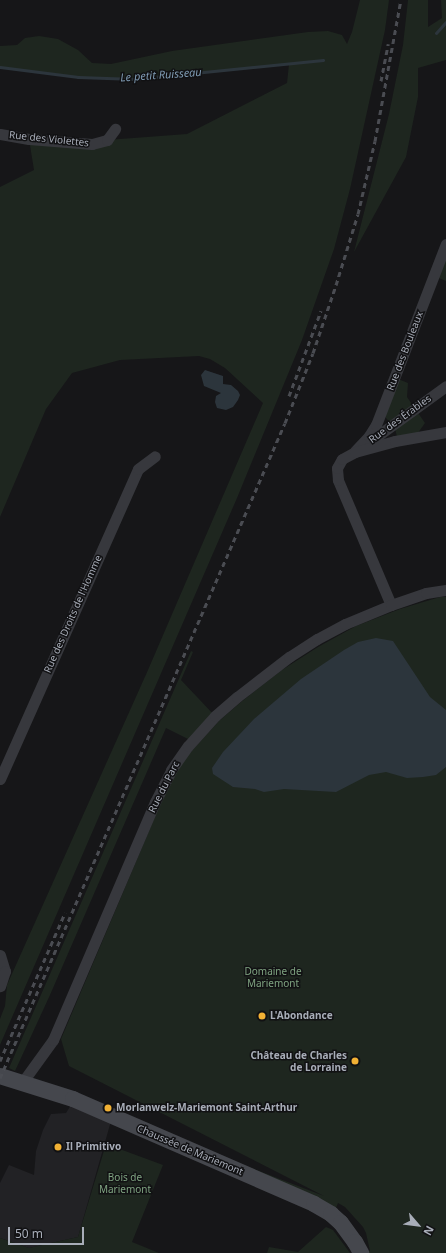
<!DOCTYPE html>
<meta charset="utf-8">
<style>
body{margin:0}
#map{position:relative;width:446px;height:1253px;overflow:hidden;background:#161618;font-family:"Noto Sans",sans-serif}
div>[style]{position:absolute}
.built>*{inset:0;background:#222225}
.green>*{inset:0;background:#1e261f}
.water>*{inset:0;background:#2c353c}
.stream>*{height:3px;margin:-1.5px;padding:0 1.5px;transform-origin:1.5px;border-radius:1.5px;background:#2c353c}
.street>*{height:11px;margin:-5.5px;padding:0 5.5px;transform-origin:5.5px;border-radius:5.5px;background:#37383d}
.secondary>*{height:16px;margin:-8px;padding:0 8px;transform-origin:8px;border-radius:8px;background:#45474d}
.rail>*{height:3px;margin-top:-1.5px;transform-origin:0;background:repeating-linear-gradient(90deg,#4a4c52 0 5px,transparent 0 9px)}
.dots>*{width:11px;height:11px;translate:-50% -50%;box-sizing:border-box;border:2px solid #111113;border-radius:50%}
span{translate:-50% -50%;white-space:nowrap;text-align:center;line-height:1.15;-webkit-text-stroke:3px #111113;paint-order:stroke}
.street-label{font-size:10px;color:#a8adb8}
.park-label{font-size:10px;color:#7fa381}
.poi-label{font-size:10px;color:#a8adb8;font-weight:700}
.left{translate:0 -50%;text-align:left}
.right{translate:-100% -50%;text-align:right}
.water-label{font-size:11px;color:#7f9bb3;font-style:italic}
.north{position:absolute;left:398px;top:1205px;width:40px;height:40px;-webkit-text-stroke:3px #111113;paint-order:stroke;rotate:118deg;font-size:11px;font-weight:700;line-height:16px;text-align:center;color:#a8adb8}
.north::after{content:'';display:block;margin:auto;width:14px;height:18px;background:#a8adb8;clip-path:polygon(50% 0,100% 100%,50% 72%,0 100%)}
.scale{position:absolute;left:8px;top:1227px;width:76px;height:18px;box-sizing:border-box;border:2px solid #a8adb8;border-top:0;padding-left:5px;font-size:12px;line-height:14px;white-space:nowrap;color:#a8adb8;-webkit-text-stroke:3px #111113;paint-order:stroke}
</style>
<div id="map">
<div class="built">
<i style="clip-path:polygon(71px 1105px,111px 1121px,78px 1237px,29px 1248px,0 1238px,0 1183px,9px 1165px,34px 1175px,36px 1151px,43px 1130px,51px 1114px,66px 1113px)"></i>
</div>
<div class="green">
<i style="clip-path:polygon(360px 0,389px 0,385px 30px,350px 189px,334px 249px,302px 340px,237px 498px,0 1045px,0 1019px,5px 1006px,7px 985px,148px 670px,263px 403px,225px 368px,210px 359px,199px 356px,120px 360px,72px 373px,46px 409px,0 517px,0 187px,34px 170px,29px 139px,107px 140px,187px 134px,287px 83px,289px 64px,135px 79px,78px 77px,0 67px,0 46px,17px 45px,25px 38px,39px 36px,58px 39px,78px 50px,92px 63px,111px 64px,172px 51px,308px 32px,328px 31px,342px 35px,347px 44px,352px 32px)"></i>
<i style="clip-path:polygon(408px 0,428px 0,428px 27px,442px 18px,441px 0,446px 0,446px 60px,418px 68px,418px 97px,406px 157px,354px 252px,389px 114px,403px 45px)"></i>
<i style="clip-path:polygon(446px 255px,446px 281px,434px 276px)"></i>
<i style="clip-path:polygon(398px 379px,408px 383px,407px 397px,425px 423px,415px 437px,397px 437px,395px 428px,386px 418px,384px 413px)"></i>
<i style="clip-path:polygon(evenodd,440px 597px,446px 597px,446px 1253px,361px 1253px,341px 1223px,73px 1099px,324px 1196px,69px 1066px,61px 1039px,160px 805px,172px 779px,188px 755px,219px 721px,241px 702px,282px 670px,318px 647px,356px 626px,400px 609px,440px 597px,338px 1203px,345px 1207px,363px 1227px,366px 1233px,370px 1251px,367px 1252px,347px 1218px,336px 1208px,338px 1203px)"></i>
<i style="clip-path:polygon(191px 651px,193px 652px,181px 680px,215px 716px,192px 741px,166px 728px,50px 995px,15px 1071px,9px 1068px)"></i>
<i style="clip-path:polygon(106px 1144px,163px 1165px,132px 1242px,159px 1253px,0 1253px,0 1238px,29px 1248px,78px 1237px)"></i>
<i style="clip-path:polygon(326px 1227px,333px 1230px,350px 1253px,267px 1253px,269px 1247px,298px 1252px)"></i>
</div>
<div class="water">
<i style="clip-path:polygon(205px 370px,223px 376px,223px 384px,231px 385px,238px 391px,240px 395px,238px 400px,233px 407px,226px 410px,217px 408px,215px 402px,216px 396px,221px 393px,204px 386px,201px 375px)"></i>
<i style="clip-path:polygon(376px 638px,393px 641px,430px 697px,446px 710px,446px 767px,436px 775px,423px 777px,407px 778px,386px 772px,369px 775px,336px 792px,284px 789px,264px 792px,255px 789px,233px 787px,213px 774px,212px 768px,223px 752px,254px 719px,301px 679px,344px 650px,358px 642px)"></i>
</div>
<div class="stream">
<i style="left:436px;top:33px;width:15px;rotate:-48deg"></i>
<i style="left:0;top:67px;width:79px;rotate:7.3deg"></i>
<i style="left:78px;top:77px;width:57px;rotate:2deg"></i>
<i style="left:135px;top:79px;width:189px;rotate:-5.8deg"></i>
</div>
<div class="street">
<i style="left:0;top:134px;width:29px;rotate:10deg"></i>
<i style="left:29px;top:139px;width:63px;rotate:4.5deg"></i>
<i style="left:92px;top:144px;width:16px;rotate:-15deg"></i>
<i style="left:107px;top:140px;width:14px;rotate:-54deg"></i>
<i style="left:369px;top:442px;width:95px;rotate:-36deg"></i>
<i style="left:355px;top:451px;width:21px;rotate:-47deg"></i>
<i style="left:369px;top:436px;width:13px;rotate:-58deg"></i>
<i style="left:376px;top:425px;width:194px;rotate:-68.9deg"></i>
<i style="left:391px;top:605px;width:136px;rotate:-113deg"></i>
<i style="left:338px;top:480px;width:12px;rotate:-95deg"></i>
<i style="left:337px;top:468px;width:10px;rotate:-61deg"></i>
<i style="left:342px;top:459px;width:15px;rotate:-28deg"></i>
<i style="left:355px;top:452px;width:41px;rotate:-15.4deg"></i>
<i style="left:395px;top:441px;width:52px;rotate:-10deg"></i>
<i style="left:0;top:779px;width:339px;rotate:-66deg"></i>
<i style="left:138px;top:469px;width:21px;rotate:-37deg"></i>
<i style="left:0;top:955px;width:17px;rotate:73deg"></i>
<i style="left:5px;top:971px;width:16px;rotate:108deg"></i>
<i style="left:23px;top:1085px;width:5px;rotate:-79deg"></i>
<i style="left:24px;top:1080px;width:49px;rotate:-54.1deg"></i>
<i style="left:53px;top:1040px;width:259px;rotate:-66.8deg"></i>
<i style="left:155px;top:802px;width:36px;rotate:-63deg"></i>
<i style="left:171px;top:770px;width:29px;rotate:-55deg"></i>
<i style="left:188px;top:746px;width:40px;rotate:-48deg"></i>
<i style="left:215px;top:716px;width:29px;rotate:-41deg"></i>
<i style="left:237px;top:697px;width:66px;rotate:-37.6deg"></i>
<i style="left:289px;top:657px;width:33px;rotate:-33deg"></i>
<i style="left:317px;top:639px;width:32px;rotate:-28deg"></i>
<i style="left:345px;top:624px;width:50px;rotate:-22.4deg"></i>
<i style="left:391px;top:605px;width:37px;rotate:-19deg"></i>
<i style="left:426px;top:593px;width:20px;rotate:-9deg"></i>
</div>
<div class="secondary">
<i style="left:0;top:1076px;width:77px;rotate:17.5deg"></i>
<i style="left:73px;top:1099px;width:263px;rotate:23.5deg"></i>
<i style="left:314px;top:1204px;width:20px;rotate:30deg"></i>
<i style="left:331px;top:1214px;width:13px;rotate:42deg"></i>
<i style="left:341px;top:1223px;width:24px;rotate:54deg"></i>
<i style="left:355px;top:1242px;width:13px;rotate:61deg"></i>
</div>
<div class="rail">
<i style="left:381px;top:81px;width:38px;rotate:-79deg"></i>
<i style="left:289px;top:396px;width:91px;rotate:-69.4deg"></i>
<i style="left:0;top:1061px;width:162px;rotate:-66.3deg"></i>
<i style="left:0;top:1078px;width:714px;rotate:-66.49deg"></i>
<i style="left:285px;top:423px;width:75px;rotate:-68.2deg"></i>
<i style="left:313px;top:353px;width:72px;rotate:-71.3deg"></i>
<i style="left:336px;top:285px;width:74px;rotate:-72.8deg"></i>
<i style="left:358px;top:214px;width:75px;rotate:-76.9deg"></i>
<i style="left:375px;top:141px;width:143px;rotate:-79.6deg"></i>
</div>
<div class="dots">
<i style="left:262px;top:1016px;background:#f2b134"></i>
<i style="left:355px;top:1061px;background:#f2b134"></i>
<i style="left:108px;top:1108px;background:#f2b134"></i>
<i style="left:58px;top:1147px;background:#f2b134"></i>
</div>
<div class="street-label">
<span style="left:49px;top:139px;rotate:6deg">Rue des Violettes</span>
<span style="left:405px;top:351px;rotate:-69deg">Rue des Bouleaux</span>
<span style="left:400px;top:419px;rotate:-36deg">Rue des Érables</span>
<span style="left:73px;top:614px;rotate:-66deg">Rue des Droits de l'Homme</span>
<span style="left:164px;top:787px;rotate:-63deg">Rue du Parc</span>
<span style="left:190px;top:1150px;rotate:23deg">Chaussée de Mariemont</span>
</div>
<div class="park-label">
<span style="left:273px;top:977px">Domaine de<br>Mariemont</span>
<span style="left:125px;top:1183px">Bois de<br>Mariemont</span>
</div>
<div class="poi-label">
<span class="left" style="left:270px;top:1016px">L'Abondance</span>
<span class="right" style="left:347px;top:1061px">Château de Charles<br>de Lorraine</span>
<span class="left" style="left:116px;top:1108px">Morlanwelz-Mariemont Saint-Arthur</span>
<span class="left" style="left:66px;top:1147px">Il Primitivo</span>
</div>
<div class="water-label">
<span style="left:161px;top:75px;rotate:-4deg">Le petit Ruisseau</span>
</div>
<div class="north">N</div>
<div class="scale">50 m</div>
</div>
